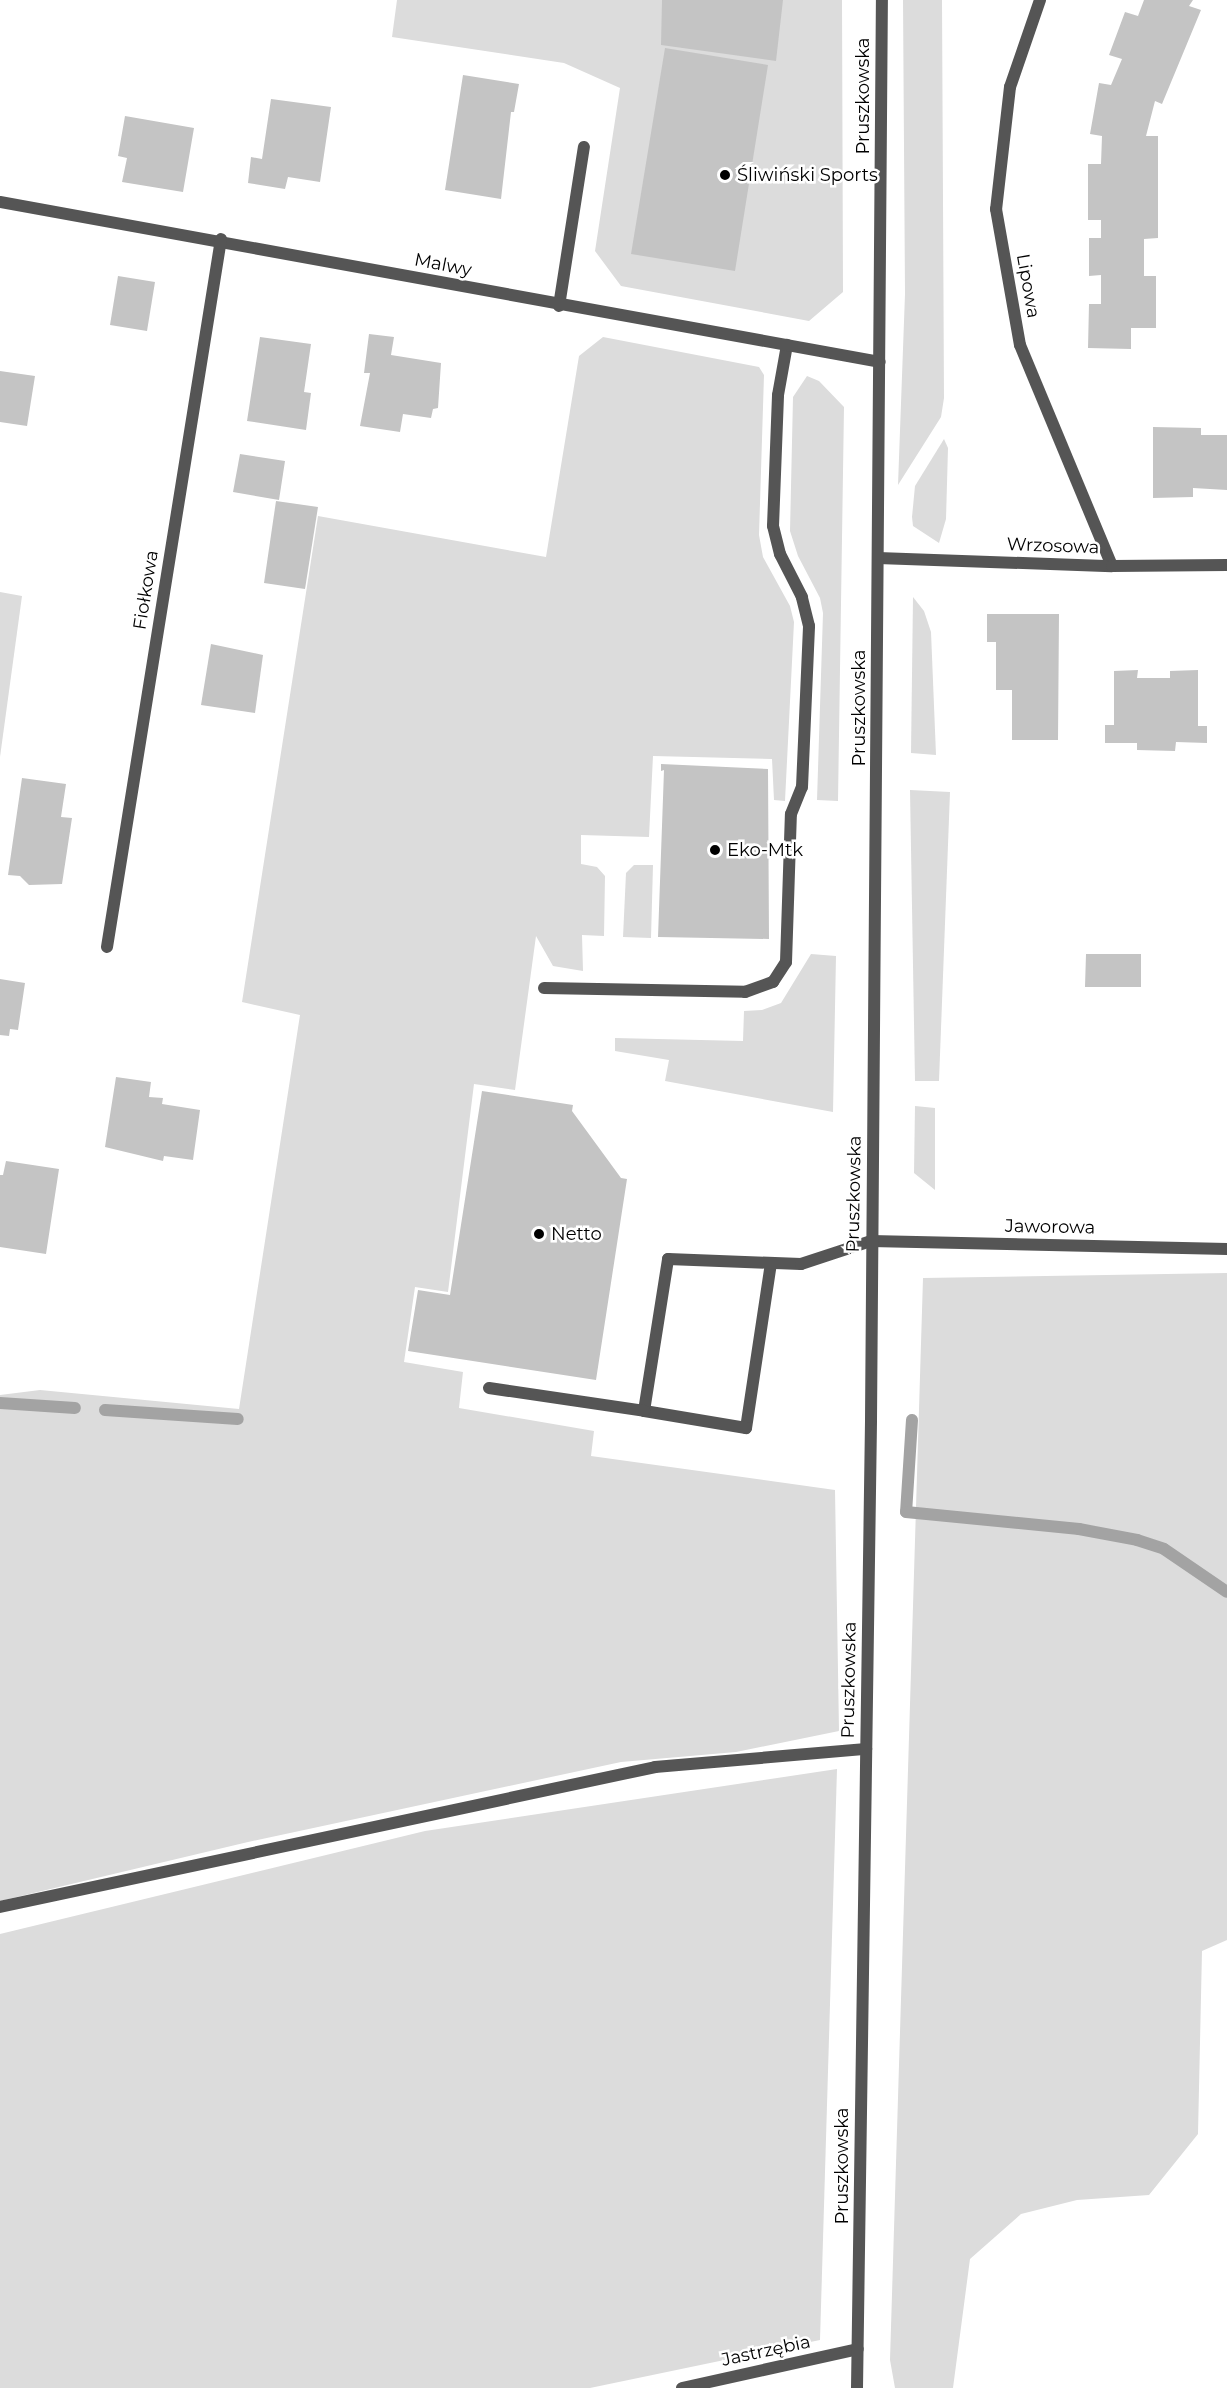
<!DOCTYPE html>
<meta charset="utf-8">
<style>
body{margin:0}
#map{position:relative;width:1227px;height:2388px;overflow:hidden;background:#fff;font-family:Montserrat,sans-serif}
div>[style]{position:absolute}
.green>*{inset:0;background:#dcdcdc}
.stream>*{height:12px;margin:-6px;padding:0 6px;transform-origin:6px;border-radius:6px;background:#a3a3a3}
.building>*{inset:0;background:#c4c4c4}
.service>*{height:12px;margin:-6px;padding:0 6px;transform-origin:6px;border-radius:6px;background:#555}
.minor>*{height:12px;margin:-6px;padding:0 6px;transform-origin:6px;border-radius:6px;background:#555}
.tertiary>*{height:12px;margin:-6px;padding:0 6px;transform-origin:6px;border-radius:6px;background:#555}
.dots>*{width:16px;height:16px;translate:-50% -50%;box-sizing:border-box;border:3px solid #fff;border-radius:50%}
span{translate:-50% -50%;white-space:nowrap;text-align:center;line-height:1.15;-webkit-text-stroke:5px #fff;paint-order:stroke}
.street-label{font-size:18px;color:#000}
.poi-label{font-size:18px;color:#000}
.left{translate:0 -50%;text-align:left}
</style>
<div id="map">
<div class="green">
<i style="clip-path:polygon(397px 0,842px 0,843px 292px,809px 321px,621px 286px,595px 251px,620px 88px,564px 63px,392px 37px)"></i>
<i style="clip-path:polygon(903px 0,942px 0,944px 398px,941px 417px,898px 485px,905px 294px)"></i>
<i style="clip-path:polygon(603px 337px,759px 367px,764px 375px,759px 535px,763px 557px,790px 606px,794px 622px,785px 801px,774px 800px,772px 759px,653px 756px,649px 837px,581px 835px,581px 864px,597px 867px,605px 876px,604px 936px,582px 935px,583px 971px,553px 966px,536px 936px,515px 1090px,474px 1084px,448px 1292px,415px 1287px,404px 1362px,463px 1372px,459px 1408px,594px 1431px,591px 1456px,835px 1490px,839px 1731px,736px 1752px,621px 1762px,248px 1842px,0 1901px,0 1395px,40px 1390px,239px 1409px,300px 1015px,242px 1002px,318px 516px,546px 557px,579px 356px)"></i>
<i style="clip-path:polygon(807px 376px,819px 381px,844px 407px,838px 801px,817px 800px,823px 613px,820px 598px,798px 556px,790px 531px,793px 397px)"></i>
<i style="clip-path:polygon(944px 439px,948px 448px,946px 519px,939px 543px,913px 526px,912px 517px,915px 486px)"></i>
<i style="clip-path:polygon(0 592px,22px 596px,0 757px)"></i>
<i style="clip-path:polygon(913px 597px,924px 611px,931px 632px,936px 755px,911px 753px)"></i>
<i style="clip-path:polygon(910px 790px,950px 792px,939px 1081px,915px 1081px)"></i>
<i style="clip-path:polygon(634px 865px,653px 865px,651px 938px,623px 937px,626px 873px)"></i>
<i style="clip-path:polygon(811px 954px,836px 956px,833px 1112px,665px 1081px,669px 1060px,615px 1051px,615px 1038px,743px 1041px,744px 1011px,762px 1010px,781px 1003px)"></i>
<i style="clip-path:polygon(915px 1106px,935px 1108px,935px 1190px,914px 1173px)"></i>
<i style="clip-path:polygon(1227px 1273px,1227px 1940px,1202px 1951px,1198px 2134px,1149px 2195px,1077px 2200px,1021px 2214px,970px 2259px,953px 2388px,895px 2388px,890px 2360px,923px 1278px)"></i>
<i style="clip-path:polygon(837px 1769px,820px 2340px,590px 2388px,0 2388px,0 1934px,425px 1831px)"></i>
</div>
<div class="stream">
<i style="left:0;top:1403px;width:75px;rotate:3.8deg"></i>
<i style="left:105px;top:1410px;width:133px;rotate:3.9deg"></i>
<i style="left:912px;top:1420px;width:92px;rotate:93.7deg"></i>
<i style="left:906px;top:1512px;width:174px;rotate:5.6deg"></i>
<i style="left:1079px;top:1529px;width:59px;rotate:10.7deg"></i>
<i style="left:1137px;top:1540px;width:28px;rotate:18deg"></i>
<i style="left:1164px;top:1549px;width:76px;rotate:34.3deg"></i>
</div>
<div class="building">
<i style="clip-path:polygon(662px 0,783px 0,776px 61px,661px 45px)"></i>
<i style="clip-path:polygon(1144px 0,1193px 0,1189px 6px,1201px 10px,1162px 104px,1155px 101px,1146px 136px,1158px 136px,1158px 238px,1144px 239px,1144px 276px,1156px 276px,1156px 328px,1131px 328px,1131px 349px,1088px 348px,1089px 304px,1101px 304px,1101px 275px,1089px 276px,1089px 238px,1101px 238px,1101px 220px,1088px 220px,1088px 164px,1101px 164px,1102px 136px,1090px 134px,1099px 83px,1111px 85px,1122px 59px,1109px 55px,1125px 12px,1138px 16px)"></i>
<i style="clip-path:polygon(665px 48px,768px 65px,735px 271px,631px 254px)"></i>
<i style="clip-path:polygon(463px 75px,519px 84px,514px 112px,511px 112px,501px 199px,445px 190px)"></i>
<i style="clip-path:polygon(271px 99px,331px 107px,320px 182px,288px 177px,285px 189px,248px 183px,251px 157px,262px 159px)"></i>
<i style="clip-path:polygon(125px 116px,194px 128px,183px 192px,122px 182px,127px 158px,118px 156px)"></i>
<i style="clip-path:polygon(118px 276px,155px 282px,147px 331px,110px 325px)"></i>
<i style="clip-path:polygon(369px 334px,394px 337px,391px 355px,441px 363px,438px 408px,433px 409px,431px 418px,403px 414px,400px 432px,360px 426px,370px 373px,364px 373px)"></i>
<i style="clip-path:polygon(260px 337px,311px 344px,304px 392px,311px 393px,306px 430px,247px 421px)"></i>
<i style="clip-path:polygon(0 371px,35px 376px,27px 426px,0 422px)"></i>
<i style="clip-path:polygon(1153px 427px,1201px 428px,1201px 435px,1227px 435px,1227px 490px,1193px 488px,1193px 497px,1153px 498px)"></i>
<i style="clip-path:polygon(240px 454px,285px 461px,279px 500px,233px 492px)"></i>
<i style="clip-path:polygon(276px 501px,318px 507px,305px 589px,264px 583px)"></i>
<i style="clip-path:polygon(987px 614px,1059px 614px,1058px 740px,1012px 740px,1012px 690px,996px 690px,996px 642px,987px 642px)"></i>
<i style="clip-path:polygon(211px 644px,263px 655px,255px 713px,201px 705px)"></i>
<i style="clip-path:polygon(1138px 670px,1137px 678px,1170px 678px,1170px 671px,1198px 670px,1198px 726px,1207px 726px,1207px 743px,1176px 742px,1175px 751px,1137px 750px,1137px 743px,1105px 743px,1105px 725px,1114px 725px,1114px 671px)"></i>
<i style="clip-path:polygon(661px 764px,768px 769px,769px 939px,658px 937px,664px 770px,661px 771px)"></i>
<i style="clip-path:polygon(22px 778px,66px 784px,61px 817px,72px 818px,62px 884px,29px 885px,20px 876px,8px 875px)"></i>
<i style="clip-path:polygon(1086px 954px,1141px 954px,1141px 987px,1085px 987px)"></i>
<i style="clip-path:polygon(0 979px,25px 983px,18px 1030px,10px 1029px,9px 1036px,0 1035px)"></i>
<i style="clip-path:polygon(116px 1077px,151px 1082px,149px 1097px,163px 1098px,162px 1104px,200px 1110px,193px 1160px,164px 1156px,163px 1161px,105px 1147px)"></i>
<i style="clip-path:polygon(482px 1091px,573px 1105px,572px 1111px,621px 1178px,627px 1179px,596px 1380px,408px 1351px,418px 1290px,450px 1295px)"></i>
<i style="clip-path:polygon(6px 1161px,59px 1169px,46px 1254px,0 1247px,0 1175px,3px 1175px)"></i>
</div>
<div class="service">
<i style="left:559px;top:306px;width:161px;rotate:-81.1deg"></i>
<i style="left:544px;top:988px;width:201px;rotate:1.1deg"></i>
<i style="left:745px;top:992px;width:30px;rotate:-20deg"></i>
<i style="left:773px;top:982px;width:24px;rotate:-57deg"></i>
<i style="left:786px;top:962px;width:148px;rotate:-88.1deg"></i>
<i style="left:791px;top:814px;width:29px;rotate:-68deg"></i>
<i style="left:802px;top:787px;width:161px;rotate:-87.5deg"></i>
<i style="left:809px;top:626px;width:30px;rotate:-104deg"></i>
<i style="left:802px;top:597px;width:48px;rotate:-117.1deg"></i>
<i style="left:780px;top:554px;width:29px;rotate:-104deg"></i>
<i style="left:773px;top:526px;width:131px;rotate:-87.8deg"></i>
<i style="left:778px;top:395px;width:51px;rotate:-79.8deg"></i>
<i style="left:771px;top:1263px;width:167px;rotate:98.6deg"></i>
<i style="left:746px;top:1428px;width:103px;rotate:-170.5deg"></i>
<i style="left:644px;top:1411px;width:154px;rotate:-81deg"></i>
<i style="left:668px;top:1259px;width:133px;rotate:2.2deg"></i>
<i style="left:801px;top:1264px;width:74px;rotate:-18.2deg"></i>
<i style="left:489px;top:1388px;width:157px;rotate:8.4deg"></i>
<i style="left:0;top:1907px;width:670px;rotate:-12.06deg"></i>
<i style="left:655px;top:1767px;width:212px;rotate:-4.9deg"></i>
</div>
<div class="minor">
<i style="left:1040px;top:0;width:92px;rotate:109deg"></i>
<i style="left:1010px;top:87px;width:123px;rotate:96.5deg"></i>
<i style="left:996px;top:209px;width:138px;rotate:80deg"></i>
<i style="left:1020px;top:345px;width:239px;rotate:67.4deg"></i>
<i style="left:0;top:202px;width:894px;rotate:10.3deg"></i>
<i style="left:878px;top:558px;width:234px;rotate:2deg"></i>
<i style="left:1112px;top:566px;width:115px;rotate:-0.5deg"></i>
<i style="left:107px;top:947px;width:717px;rotate:-80.85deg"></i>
<i style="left:871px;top:1241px;width:356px;rotate:1.3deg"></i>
<i style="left:682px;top:2388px;width:180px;rotate:-12.5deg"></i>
</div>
<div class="tertiary">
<i style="left:857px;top:2388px;width:968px;rotate:-89.17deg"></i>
<i style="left:871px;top:1420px;width:1420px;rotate:-89.56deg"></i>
</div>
<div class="dots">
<i style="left:725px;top:175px;background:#000"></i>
<i style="left:715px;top:850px;background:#000"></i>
<i style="left:539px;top:1234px;background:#000"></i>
</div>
<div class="street-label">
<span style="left:863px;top:96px;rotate:-90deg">Pruszkowska</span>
<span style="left:443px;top:265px;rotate:11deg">Malwy</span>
<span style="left:1028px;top:286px;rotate:80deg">Lipowa</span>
<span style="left:1053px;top:546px;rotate:2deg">Wrzosowa</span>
<span style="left:146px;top:590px;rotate:-81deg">Fiołkowa</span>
<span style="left:859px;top:708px;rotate:-90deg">Pruszkowska</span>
<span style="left:854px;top:1194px;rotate:-89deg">Pruszkowska</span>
<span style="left:1050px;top:1227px;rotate:1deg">Jaworowa</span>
<span style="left:849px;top:1680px;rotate:-89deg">Pruszkowska</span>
<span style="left:842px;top:2166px;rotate:-90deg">Pruszkowska</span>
<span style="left:766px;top:2351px;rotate:-12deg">Jastrzębia</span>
</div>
<div class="poi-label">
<span class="left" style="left:737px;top:175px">Śliwiński Sports</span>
<span class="left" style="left:727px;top:850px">Eko-Mtk</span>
<span class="left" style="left:551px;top:1234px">Netto</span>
</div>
</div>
